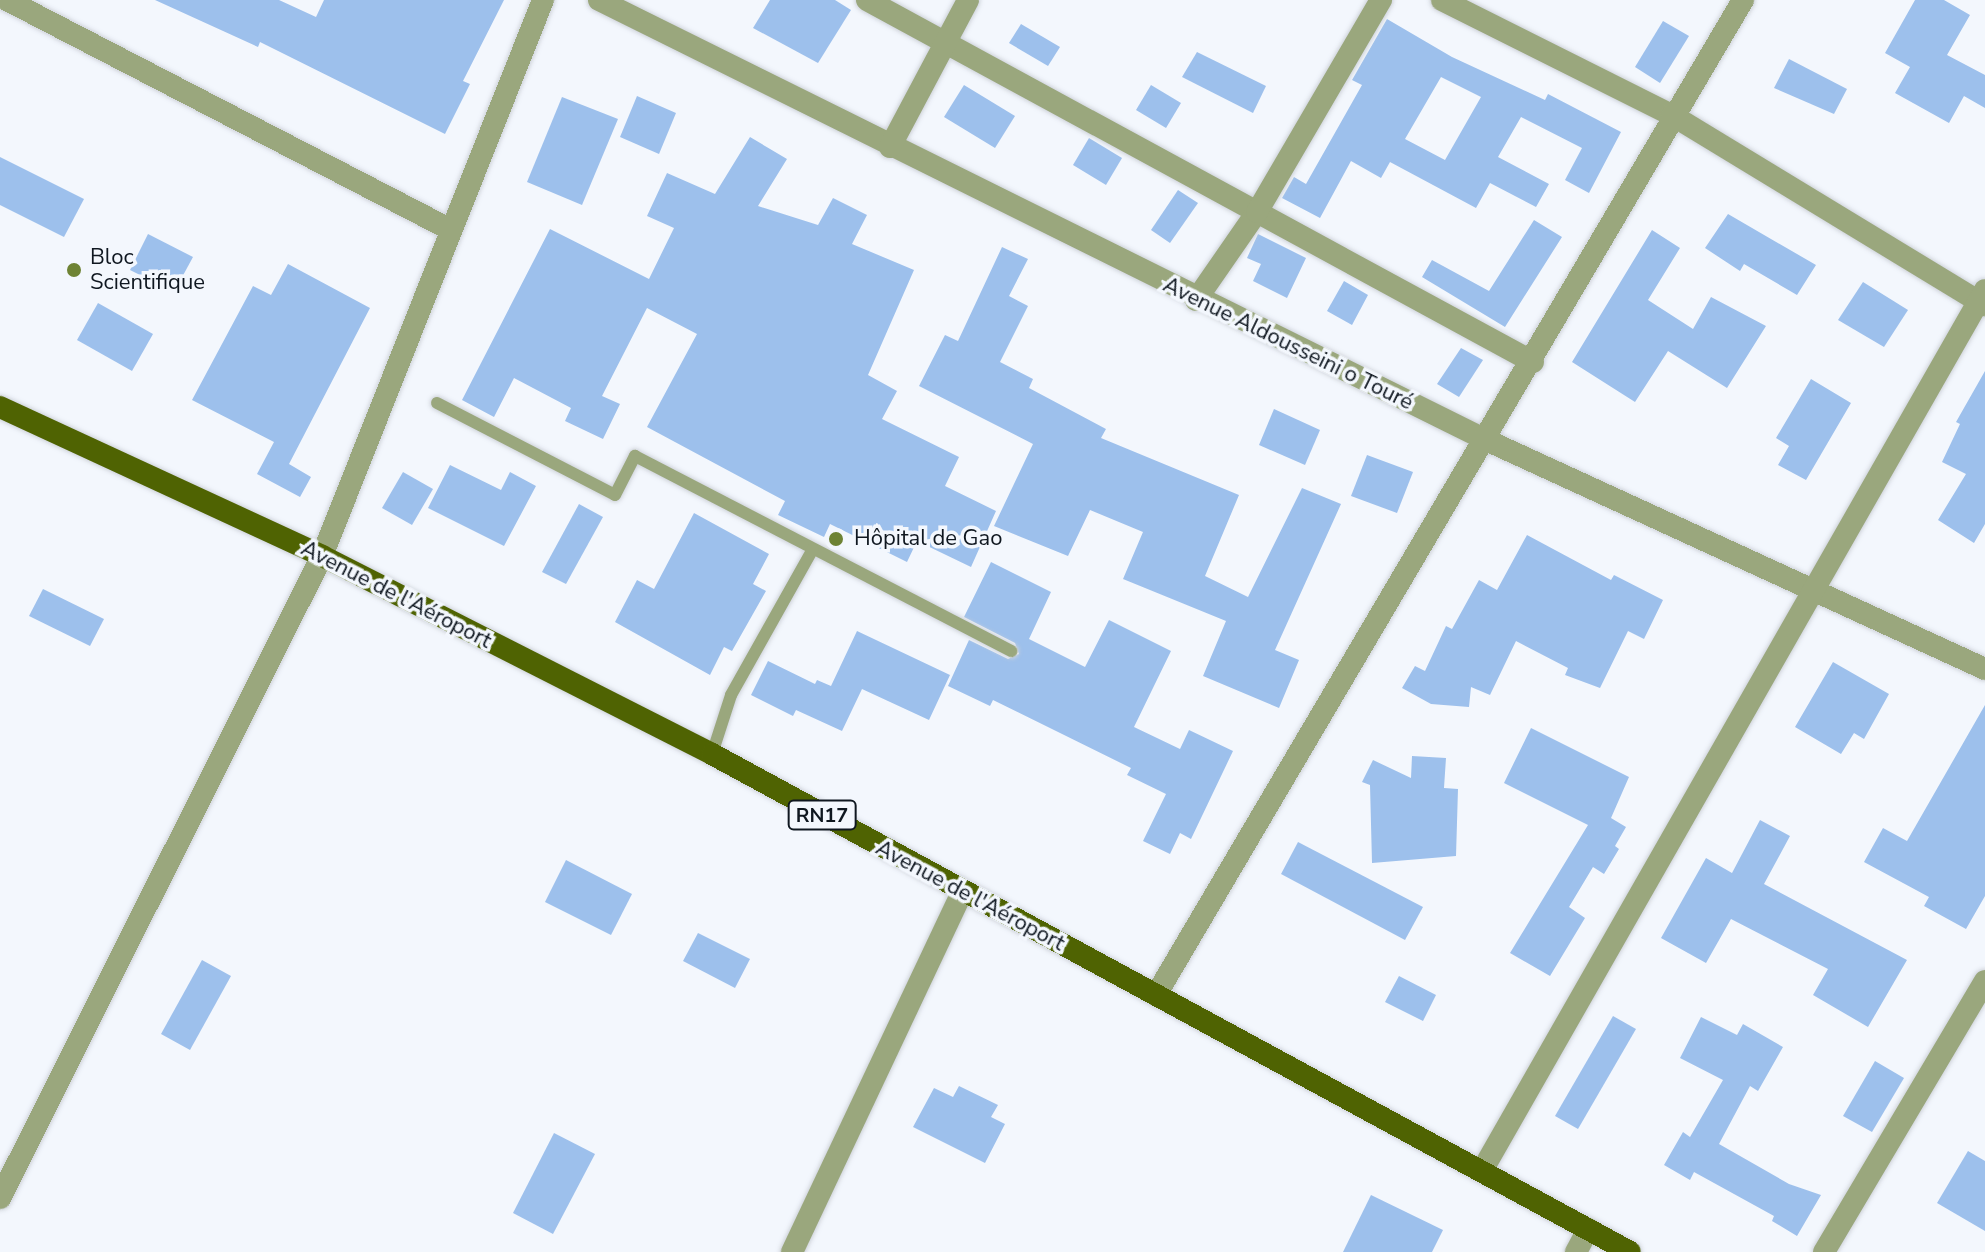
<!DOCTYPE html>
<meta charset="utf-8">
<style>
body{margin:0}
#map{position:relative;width:1985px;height:1252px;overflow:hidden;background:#f3f7fd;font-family:"Nunito Sans",sans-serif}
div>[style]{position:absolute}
.building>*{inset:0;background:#9dc0ec}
.roads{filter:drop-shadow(0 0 2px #cfd3da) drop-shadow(0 0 2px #cfd3da)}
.service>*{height:12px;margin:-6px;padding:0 6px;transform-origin:6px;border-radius:6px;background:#9aa77d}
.minor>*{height:22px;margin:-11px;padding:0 11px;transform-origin:11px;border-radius:11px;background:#9aa77d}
.tertiary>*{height:22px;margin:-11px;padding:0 11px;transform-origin:11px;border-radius:11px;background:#9aa77d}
.primary>*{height:22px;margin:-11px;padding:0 11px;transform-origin:11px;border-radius:11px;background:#4f6302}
.dots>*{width:22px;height:22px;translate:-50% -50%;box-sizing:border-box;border:4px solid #f3f7fd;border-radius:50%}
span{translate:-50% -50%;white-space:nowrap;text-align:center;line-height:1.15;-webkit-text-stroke:7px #f3f7fd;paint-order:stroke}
.shield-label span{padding:2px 6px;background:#f3f7fd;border:2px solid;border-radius:6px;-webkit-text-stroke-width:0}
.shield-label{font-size:20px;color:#0f1720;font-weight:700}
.poi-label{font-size:22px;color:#0f1720}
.left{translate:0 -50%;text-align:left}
.street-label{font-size:22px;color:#0f1720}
</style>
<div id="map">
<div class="building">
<i style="clip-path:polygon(155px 0,279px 0,316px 17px,324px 0,504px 0,463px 81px,470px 84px,445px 134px,260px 42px,258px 47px)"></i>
<i style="clip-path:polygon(770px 0,835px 0,851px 10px,818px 63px,753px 28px)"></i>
<i style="clip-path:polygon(1915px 0,1944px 0,1970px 15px,1947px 55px,1985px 75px,1985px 108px,1964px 96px,1949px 123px,1895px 93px,1910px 67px,1885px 53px)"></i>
<i style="clip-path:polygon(evenodd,1387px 19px,1452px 57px,1545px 100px,1548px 94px,1621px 132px,1589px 193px,1565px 180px,1582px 148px,1521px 117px,1498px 157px,1549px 184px,1536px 207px,1490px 183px,1476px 208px,1390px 162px,1381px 178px,1351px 161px,1320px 218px,1282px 198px,1294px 177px,1306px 184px,1362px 85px,1352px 80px,1387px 19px,1441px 77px,1481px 97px,1445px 160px,1405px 139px,1441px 77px)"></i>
<i style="clip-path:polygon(1663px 21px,1689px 36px,1660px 83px,1635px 67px)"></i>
<i style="clip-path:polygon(1021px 24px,1060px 47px,1048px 66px,1009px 43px)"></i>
<i style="clip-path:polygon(1197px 52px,1266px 86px,1253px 113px,1182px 77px)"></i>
<i style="clip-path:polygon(1789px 59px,1847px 89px,1834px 114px,1774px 88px)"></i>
<i style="clip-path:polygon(964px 85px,1015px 116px,995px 148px,944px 117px)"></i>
<i style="clip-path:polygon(1151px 85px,1181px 103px,1166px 128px,1136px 110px)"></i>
<i style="clip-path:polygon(637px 96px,676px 113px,659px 154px,620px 137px)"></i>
<i style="clip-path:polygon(562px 97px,618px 119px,582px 205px,527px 182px)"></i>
<i style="clip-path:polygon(750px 137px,787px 159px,758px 206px,818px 225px,833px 198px,867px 215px,852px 244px,914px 270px,868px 375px,897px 391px,882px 419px,959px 457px,945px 486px,996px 511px,971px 567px,917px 541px,907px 562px,830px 524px,824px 537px,778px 515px,785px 501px,647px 427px,697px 334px,647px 308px,602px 396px,620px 404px,603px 439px,565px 421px,571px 408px,514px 378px,494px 417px,462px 400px,550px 229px,649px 279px,674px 228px,647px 216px,667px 173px,715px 194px)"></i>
<i style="clip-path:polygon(1089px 138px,1122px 158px,1106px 185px,1073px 165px)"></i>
<i style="clip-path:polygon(0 157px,84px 199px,64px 237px,0 205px)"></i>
<i style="clip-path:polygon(1178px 190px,1198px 203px,1170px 243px,1151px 230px)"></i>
<i style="clip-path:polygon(1728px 214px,1816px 265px,1797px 295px,1744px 264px,1740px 271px,1705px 248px)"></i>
<i style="clip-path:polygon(1534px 220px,1562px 237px,1505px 327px,1422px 277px,1432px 260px,1489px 291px)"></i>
<i style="clip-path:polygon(1652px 230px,1680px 248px,1648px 300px,1693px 329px,1711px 297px,1766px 326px,1727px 388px,1668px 351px,1635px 402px,1572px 362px)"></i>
<i style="clip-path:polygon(148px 234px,193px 257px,174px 292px,130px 270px)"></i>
<i style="clip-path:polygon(1258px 234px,1306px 258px,1287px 298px,1253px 281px,1261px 264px,1247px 258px)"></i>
<i style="clip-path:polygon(1002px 247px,1028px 259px,1009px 296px,1028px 306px,1000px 362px,1033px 379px,1029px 388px,1106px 429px,1101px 438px,1239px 495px,1205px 576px,1248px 597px,1302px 488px,1341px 504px,1275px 650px,1299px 660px,1279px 708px,1203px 676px,1226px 621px,1123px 579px,1143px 532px,1090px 510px,1068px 556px,994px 526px,1033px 444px,919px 386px,945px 335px,958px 341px)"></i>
<i style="clip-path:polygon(288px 264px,370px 308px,289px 464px,311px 477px,300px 497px,257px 474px,274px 442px,192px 400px,253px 286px,271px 295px)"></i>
<i style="clip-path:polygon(1344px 281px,1368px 295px,1352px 325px,1327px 311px)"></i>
<i style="clip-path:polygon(1863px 282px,1908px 310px,1884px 347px,1838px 320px)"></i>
<i style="clip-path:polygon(98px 303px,153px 334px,132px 371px,77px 340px)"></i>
<i style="clip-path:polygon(1461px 348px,1483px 360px,1459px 397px,1437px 384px)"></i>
<i style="clip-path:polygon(1985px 371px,1985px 524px,1974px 543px,1938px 520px,1966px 474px,1942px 462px,1960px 424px,1956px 422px)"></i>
<i style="clip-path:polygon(1811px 379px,1851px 403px,1806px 480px,1778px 465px,1789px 446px,1776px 438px)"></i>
<i style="clip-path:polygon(1274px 409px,1320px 430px,1305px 465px,1259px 445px)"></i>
<i style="clip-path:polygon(1367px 455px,1413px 472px,1397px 513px,1351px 496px)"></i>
<i style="clip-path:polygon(450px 465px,501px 490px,510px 472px,536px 486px,504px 546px,428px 508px)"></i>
<i style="clip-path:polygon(403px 472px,433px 489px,412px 525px,382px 508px)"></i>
<i style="clip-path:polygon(579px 504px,603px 517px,566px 584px,542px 572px)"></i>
<i style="clip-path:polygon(694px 513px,769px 554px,753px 584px,766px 591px,732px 651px,724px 647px,710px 675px,615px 622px,637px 580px,654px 589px)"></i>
<i style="clip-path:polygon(1527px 535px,1611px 580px,1614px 575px,1663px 600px,1644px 639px,1628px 631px,1600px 688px,1565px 675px,1568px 668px,1516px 641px,1490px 695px,1471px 687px,1469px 707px,1431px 704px,1402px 688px,1415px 666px,1425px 671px,1446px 626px,1452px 629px,1479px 580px,1497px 590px)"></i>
<i style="clip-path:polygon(991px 562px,1051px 592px,1029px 639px,1085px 667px,1109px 620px,1171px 651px,1134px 727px,1180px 749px,1189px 730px,1233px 751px,1191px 839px,1180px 833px,1170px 854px,1143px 841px,1166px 794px,1127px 775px,1131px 768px,993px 700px,990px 706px,948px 686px,969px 640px,1008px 659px,1019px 654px,1015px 643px,964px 617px)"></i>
<i style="clip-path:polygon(43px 589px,104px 619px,90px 646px,29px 616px)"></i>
<i style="clip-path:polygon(857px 631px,950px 675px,929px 720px,862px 689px,842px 731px,796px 710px,793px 716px,751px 695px,768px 661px,815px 684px,817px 680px,831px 686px)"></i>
<i style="clip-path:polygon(1833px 662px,1889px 694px,1864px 739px,1854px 733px,1841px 754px,1795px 727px)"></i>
<i style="clip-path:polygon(1985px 705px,1985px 896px,1966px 929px,1924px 906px,1929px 897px,1864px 862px,1883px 828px,1907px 841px)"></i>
<i style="clip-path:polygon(1531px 728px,1629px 777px,1611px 818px,1626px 827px,1615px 846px,1619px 849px,1604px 874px,1593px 867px,1569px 907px,1585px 918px,1550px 976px,1510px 953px,1588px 825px,1504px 783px)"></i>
<i style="clip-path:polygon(1412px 756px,1446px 758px,1444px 788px,1458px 789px,1456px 856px,1372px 863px,1370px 785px,1362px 782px,1373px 760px,1411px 778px)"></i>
<i style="clip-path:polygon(1760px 820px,1790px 836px,1764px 884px,1907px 960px,1868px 1027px,1813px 995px,1828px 969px,1731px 919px,1706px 963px,1661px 938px,1706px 858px,1732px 873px)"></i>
<i style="clip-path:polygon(1298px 842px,1423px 907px,1405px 940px,1281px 874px)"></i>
<i style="clip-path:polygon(566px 860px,632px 894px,611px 935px,545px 902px)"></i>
<i style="clip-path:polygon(698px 933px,750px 959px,735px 988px,683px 961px)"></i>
<i style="clip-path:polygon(202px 960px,231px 976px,190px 1050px,161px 1034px)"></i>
<i style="clip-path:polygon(1399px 976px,1436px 995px,1423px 1021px,1385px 1002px)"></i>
<i style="clip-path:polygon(1613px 1016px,1636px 1029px,1578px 1129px,1555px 1116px)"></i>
<i style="clip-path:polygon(1701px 1017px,1737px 1035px,1743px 1024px,1783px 1047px,1758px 1091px,1750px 1086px,1719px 1144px,1789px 1184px,1821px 1195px,1797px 1236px,1772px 1221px,1774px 1216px,1694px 1172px,1690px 1180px,1664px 1165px,1683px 1132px,1690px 1137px,1723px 1080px,1680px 1058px)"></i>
<i style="clip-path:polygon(1875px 1061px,1904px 1078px,1872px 1132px,1843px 1116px)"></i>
<i style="clip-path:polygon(959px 1086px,998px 1105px,991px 1117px,1005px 1124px,985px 1163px,913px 1127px,934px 1088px,953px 1097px)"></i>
<i style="clip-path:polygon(554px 1133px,595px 1154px,553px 1234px,513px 1213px)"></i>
<i style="clip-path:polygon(1968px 1151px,1985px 1161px,1985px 1231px,1937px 1203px)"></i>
<i style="clip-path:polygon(1371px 1195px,1443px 1230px,1432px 1252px,1343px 1252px)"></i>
</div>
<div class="roads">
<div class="service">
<i style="left:437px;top:403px;width:200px;rotate:27.3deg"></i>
<i style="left:615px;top:495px;width:44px;rotate:-62.9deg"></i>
<i style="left:635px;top:456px;width:424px;rotate:27.4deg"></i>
<i style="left:712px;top:754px;width:62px;rotate:-72.1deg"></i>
<i style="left:731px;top:695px;width:167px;rotate:-60.7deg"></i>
</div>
<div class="minor">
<i style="left:7px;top:0;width:500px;rotate:27.38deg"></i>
<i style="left:599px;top:0;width:988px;rotate:26.38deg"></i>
<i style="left:1484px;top:439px;width:551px;rotate:24.66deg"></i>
<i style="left:867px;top:0;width:758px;rotate:28.53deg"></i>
<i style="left:1442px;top:0;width:257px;rotate:26.6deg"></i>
<i style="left:1672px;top:115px;width:366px;rotate:31.3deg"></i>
<i style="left:890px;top:147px;width:166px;rotate:-62deg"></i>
<i style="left:1196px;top:300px;width:107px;rotate:-55.3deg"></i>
<i style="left:1257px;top:212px;width:246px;rotate:-59.7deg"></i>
<i style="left:1156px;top:995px;width:1155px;rotate:-59.46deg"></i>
<i style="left:0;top:1198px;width:718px;rotate:-63.36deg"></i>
<i style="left:322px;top:556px;width:598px;rotate:-68.32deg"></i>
<i style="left:792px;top:1252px;width:397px;rotate:-64.7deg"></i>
<i style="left:1576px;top:1252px;width:26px;rotate:-62deg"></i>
<i style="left:1824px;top:1252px;width:315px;rotate:-59.3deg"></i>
</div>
<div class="tertiary">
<i style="left:1483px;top:1169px;width:1012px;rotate:-60.27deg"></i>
</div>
<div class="primary">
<i style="left:0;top:407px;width:355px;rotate:24.8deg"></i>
<i style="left:322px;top:556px;width:437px;rotate:26.9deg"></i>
<i style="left:712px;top:754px;width:1044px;rotate:28.48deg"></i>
</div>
</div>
<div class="dots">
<i style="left:74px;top:270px;background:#6e8334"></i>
<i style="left:836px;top:539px;background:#6e8334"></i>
</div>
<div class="shield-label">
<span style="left:822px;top:815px">RN17</span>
</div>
<div class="poi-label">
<span class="left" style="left:90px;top:270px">Bloc<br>Scientifique</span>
<span class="left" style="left:854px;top:539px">Hôpital de Gao</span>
</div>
<div class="street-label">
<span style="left:1288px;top:344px;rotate:26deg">Avenue Aldousseini o Touré</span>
<span style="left:396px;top:595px;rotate:27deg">Avenue de l'Aéroport</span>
<span style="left:970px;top:896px;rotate:28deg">Avenue de l'Aéroport</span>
</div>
</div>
